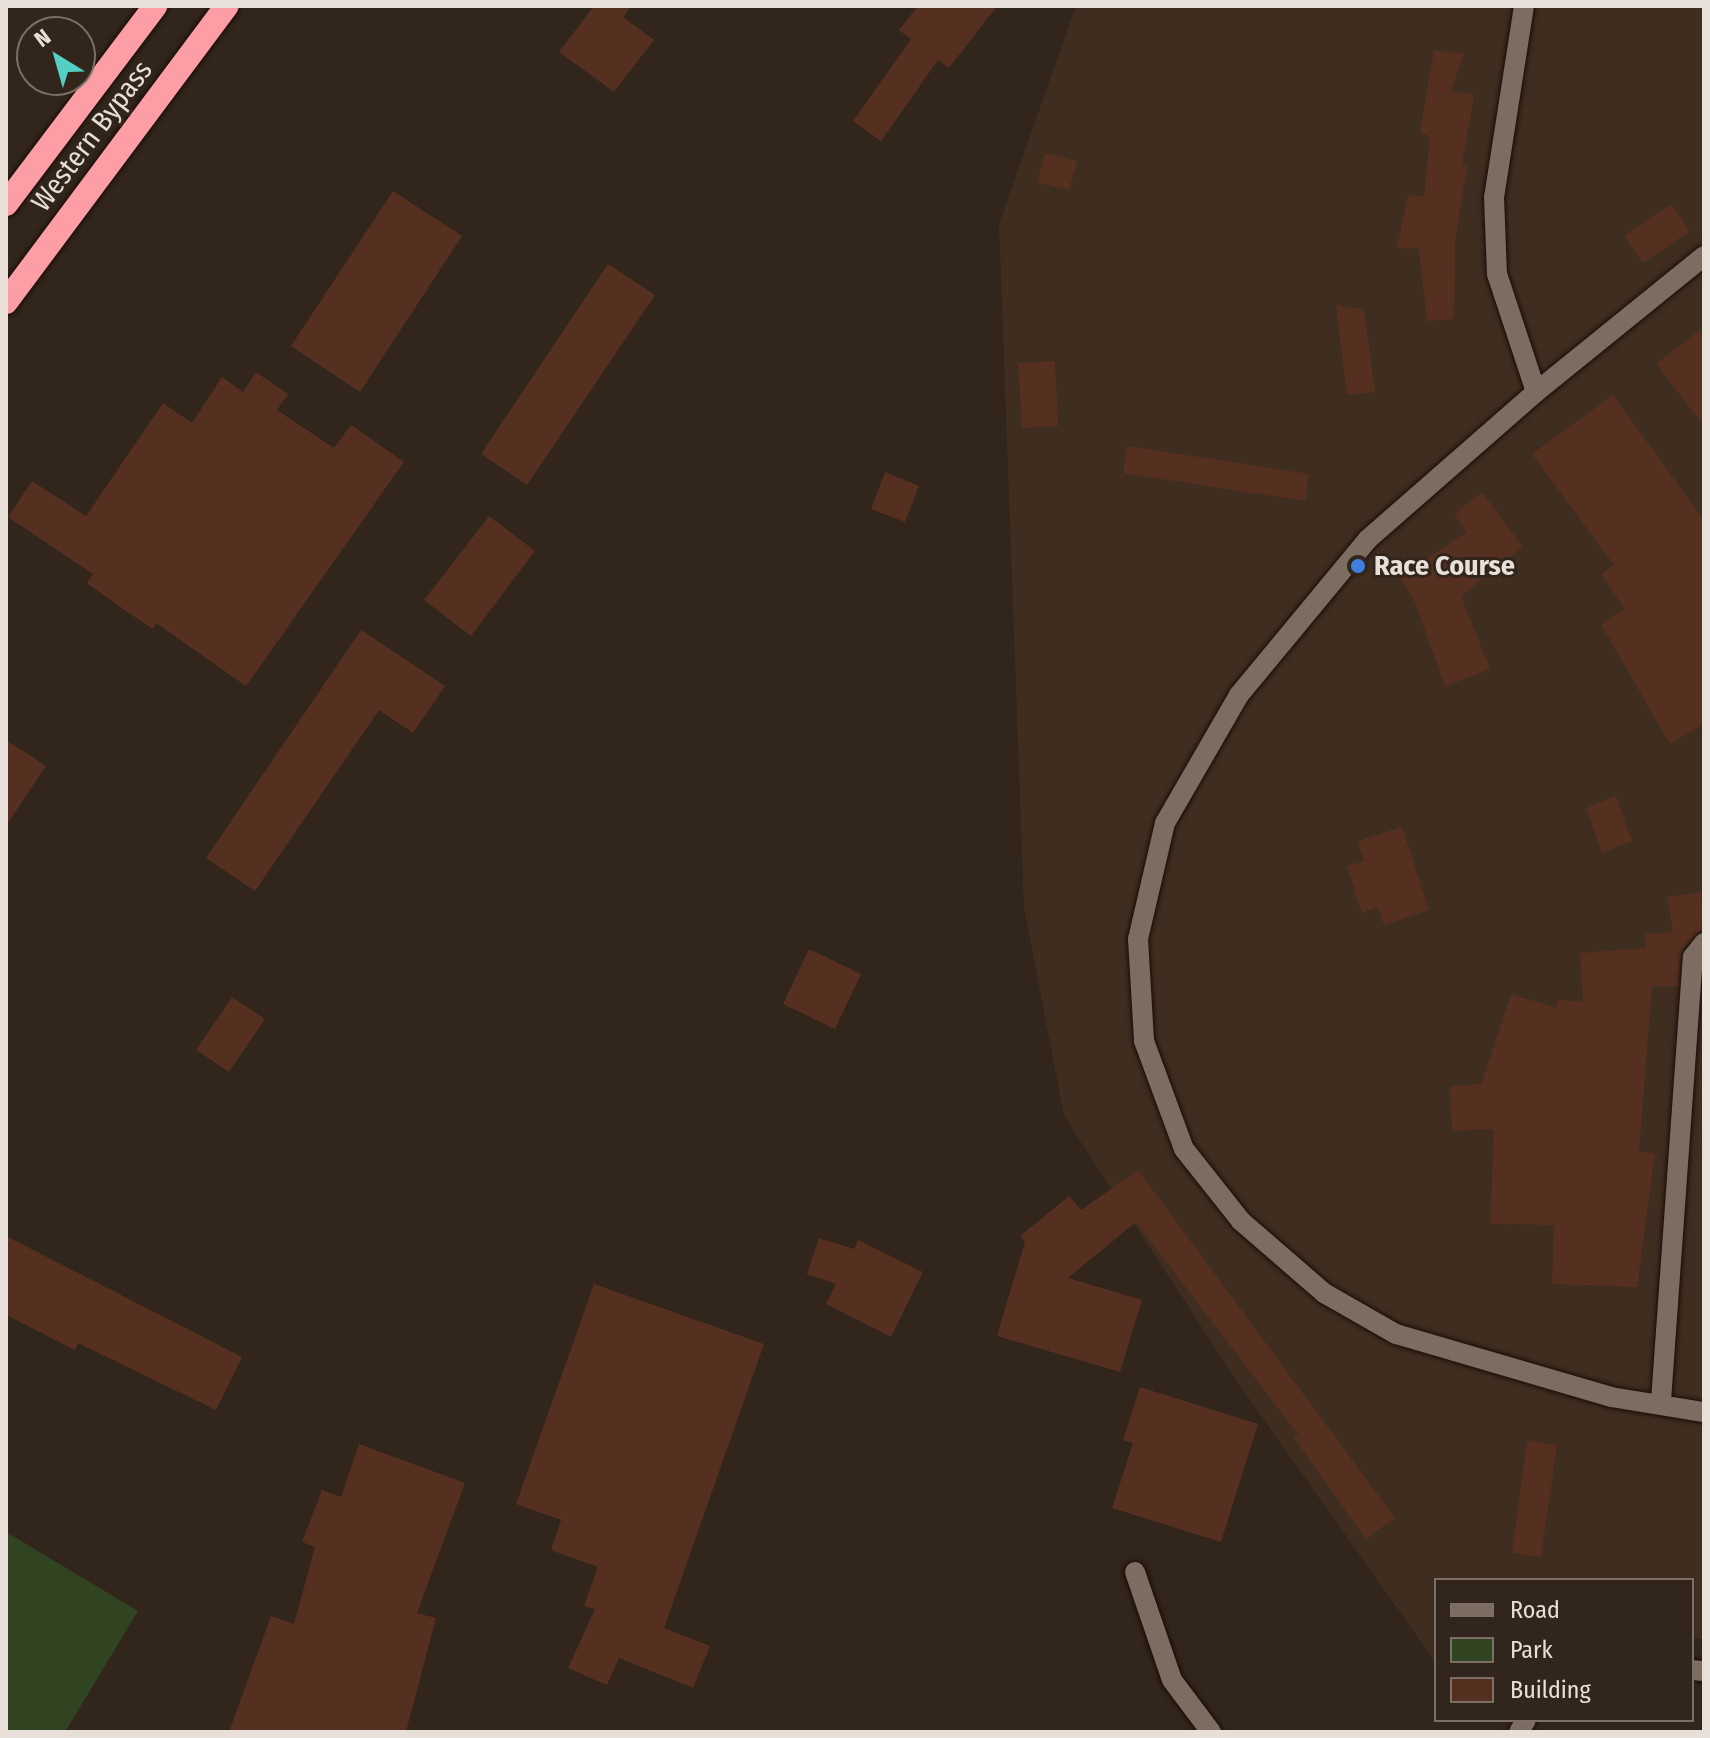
<!DOCTYPE html>
<style>
body{margin:0}
#map{position:relative;width:1710px;height:1738px;overflow:hidden;background:#32251b;font-family:"Fira Sans Condensed",sans-serif}
div>[style]{position:absolute}
.built>*{inset:0;background:#3f2d20}
.green>*{inset:0;background:#314422}
.building>*{inset:0;background:#553021}
.roads{filter:drop-shadow(0 0 2px #190d06) drop-shadow(0 0 2px #190d06)}
.minor>*{height:20px;margin:-10px;padding:0 10px;transform-origin:10px;border-radius:10px;background:#7c6c62}
.highway>*{height:24px;margin:-12px;padding:0 12px;transform-origin:12px;border-radius:12px;background:#fd9ea7}
.dots>*{width:22px;height:22px;translate:-50% -50%;box-sizing:border-box;border:4px solid #32251b;border-radius:50%}
span{translate:-50% -50%;white-space:nowrap;text-align:center;line-height:1.15;-webkit-text-stroke:6px #32251b;paint-order:stroke}
.street-label{font-size:28px;color:#e9dfd9}
.poi-label{font-size:28px;color:#e9dfd9;font-weight:700}
.left{translate:0 -50%;text-align:left}
.frame{position:absolute;inset:0;border:8px solid #e9dfd9;pointer-events:none}
.legend{position:absolute;left:1434px;top:1578px;width:260px;height:144px;box-sizing:border-box;background:#32251b;border:2px solid #7b6f67;margin:0;padding:10px 14px;list-style:none;font-size:24px;color:#e9dfd9}
.legend li{display:flex;align-items:center;gap:16px;height:40px}
.legend b{width:40px;border:2px solid #7b6f67}
.north{position:absolute;left:16px;top:16px;width:80px;height:80px;box-sizing:border-box;background:#32251b;border:2px solid #7b6f67;border-radius:50%;rotate:323deg;font-size:22px;font-weight:700;line-height:32px;text-align:center;color:#e9dfd9}
.north::after{content:'';display:block;margin:auto;width:28px;height:36px;background:#55cec5;clip-path:polygon(50% 0,100% 100%,50% 72%,0 100%)}
</style>
<div id="map">
<div class="built">
<i style="clip-path:polygon(1076px 6px,1704px 6px,1704px 1639px,1692px 1637px,1692px 1580px,1436px 1580px,1436px 1663px,1240px 1386px,1064px 1116px,1024px 907px,999px 224px)"></i>
</div>
<div class="green">
<i style="clip-path:polygon(6px 1532px,138px 1611px,65px 1732px,6px 1732px)"></i>
</div>
<div class="building">
<i style="clip-path:polygon(594px 6px,631px 6px,623px 17px,654px 40px,614px 92px,559px 52px)"></i>
<i style="clip-path:polygon(918px 6px,997px 6px,949px 68px,938px 60px,881px 141px,853px 121px,911px 39px,899px 30px)"></i>
<i style="clip-path:polygon(1434px 50px,1464px 54px,1451px 91px,1474px 95px,1462px 165px,1467px 166px,1455px 241px,1454px 319px,1427px 321px,1419px 249px,1397px 248px,1408px 195px,1424px 196px,1430px 136px,1420px 133px)"></i>
<i style="clip-path:polygon(1045px 153px,1077px 161px,1069px 190px,1037px 182px)"></i>
<i style="clip-path:polygon(393px 191px,462px 236px,360px 392px,291px 346px)"></i>
<i style="clip-path:polygon(1671px 204px,1690px 231px,1643px 263px,1624px 236px)"></i>
<i style="clip-path:polygon(608px 264px,655px 295px,527px 485px,481px 454px)"></i>
<i style="clip-path:polygon(1336px 305px,1364px 310px,1375px 392px,1347px 395px)"></i>
<i style="clip-path:polygon(1704px 327px,1704px 426px,1656px 364px)"></i>
<i style="clip-path:polygon(1055px 361px,1058px 426px,1022px 428px,1018px 363px)"></i>
<i style="clip-path:polygon(256px 372px,288px 394px,277px 410px,334px 448px,351px 425px,404px 462px,246px 686px,156px 623px,153px 629px,129px 613px,87px 583px,93px 574px,8px 517px,32px 481px,86px 516px,163px 403px,192px 423px,222px 377px,243px 392px)"></i>
<i style="clip-path:polygon(1613px 395px,1704px 520px,1704px 724px,1670px 744px,1601px 624px,1625px 609px,1601px 574px,1614px 565px,1532px 454px)"></i>
<i style="clip-path:polygon(1127px 446px,1309px 474px,1305px 501px,1123px 473px)"></i>
<i style="clip-path:polygon(885px 472px,919px 486px,905px 522px,871px 509px)"></i>
<i style="clip-path:polygon(1482px 492px,1523px 547px,1461px 596px,1490px 669px,1445px 686px,1415px 602px,1399px 577px,1467px 532px,1454px 514px)"></i>
<i style="clip-path:polygon(489px 516px,535px 551px,471px 636px,424px 600px)"></i>
<i style="clip-path:polygon(361px 630px,445px 686px,413px 733px,379px 710px,255px 891px,206px 858px)"></i>
<i style="clip-path:polygon(6px 740px,46px 766px,6px 826px)"></i>
<i style="clip-path:polygon(1616px 796px,1632px 841px,1602px 853px,1586px 808px)"></i>
<i style="clip-path:polygon(1402px 827px,1429px 910px,1384px 925px,1378px 907px,1362px 913px,1347px 866px,1364px 861px,1358px 841px)"></i>
<i style="clip-path:polygon(1701px 892px,1704px 930px,1682px 950px,1678px 986px,1652px 986px,1639px 1152px,1655px 1153px,1637px 1287px,1552px 1284px,1554px 1225px,1490px 1224px,1494px 1129px,1452px 1131px,1450px 1086px,1481px 1084px,1511px 994px,1556px 1008px,1557px 1000px,1583px 1002px,1580px 953px,1645px 948px,1645px 934px,1673px 932px,1667px 897px)"></i>
<i style="clip-path:polygon(809px 949px,861px 974px,835px 1029px,783px 1004px)"></i>
<i style="clip-path:polygon(232px 997px,265px 1019px,229px 1072px,196px 1050px)"></i>
<i style="clip-path:polygon(1138px 1170px,1395px 1518px,1366px 1539px,1292px 1435px,1300px 1437px,1136px 1222px,1068px 1278px,1142px 1300px,1120px 1372px,997px 1336px,1025px 1242px,1020px 1236px,1069px 1196px,1081px 1210px)"></i>
<i style="clip-path:polygon(6px 1236px,242px 1357px,216px 1410px,78px 1343px,75px 1350px,6px 1315px)"></i>
<i style="clip-path:polygon(819px 1238px,854px 1249px,858px 1240px,923px 1272px,891px 1337px,826px 1304px,836px 1284px,807px 1274px)"></i>
<i style="clip-path:polygon(594px 1284px,764px 1344px,664px 1628px,710px 1646px,693px 1688px,619px 1658px,607px 1685px,568px 1668px,595px 1609px,584px 1606px,598px 1567px,551px 1550px,561px 1520px,516px 1504px)"></i>
<i style="clip-path:polygon(1140px 1387px,1258px 1424px,1221px 1542px,1112px 1508px,1133px 1443px,1123px 1440px)"></i>
<i style="clip-path:polygon(1527px 1441px,1557px 1445px,1541px 1557px,1512px 1553px)"></i>
<i style="clip-path:polygon(359px 1444px,465px 1483px,417px 1613px,436px 1618px,406px 1732px,229px 1732px,271px 1616px,294px 1624px,315px 1547px,302px 1542px,322px 1490px,341px 1497px)"></i>
</div>
<div class="roads">
<div class="minor">
<i style="left:1524px;top:6px;width:193px;rotate:98.9deg"></i>
<i style="left:1494px;top:197px;width:77px;rotate:87.8deg"></i>
<i style="left:1497px;top:274px;width:124px;rotate:71.7deg"></i>
<i style="left:1704px;top:256px;width:216px;rotate:141deg"></i>
<i style="left:1536px;top:392px;width:223px;rotate:138.8deg"></i>
<i style="left:1368px;top:539px;width:202px;rotate:129.6deg"></i>
<i style="left:1239px;top:695px;width:148px;rotate:120deg"></i>
<i style="left:1165px;top:823px;width:119px;rotate:103.1deg"></i>
<i style="left:1138px;top:939px;width:102px;rotate:86.6deg"></i>
<i style="left:1144px;top:1041px;width:115px;rotate:69.7deg"></i>
<i style="left:1184px;top:1149px;width:92px;rotate:51.6deg"></i>
<i style="left:1241px;top:1221px;width:110px;rotate:40.9deg"></i>
<i style="left:1324px;top:1293px;width:83px;rotate:29.7deg"></i>
<i style="left:1396px;top:1334px;width:224px;rotate:16.3deg"></i>
<i style="left:1611px;top:1397px;width:94px;rotate:9.2deg"></i>
<i style="left:1661px;top:1401px;width:445px;rotate:-85.9deg"></i>
<i style="left:1693px;top:957px;width:18px;rotate:-52deg"></i>
<i style="left:1135px;top:1572px;width:114px;rotate:71.1deg"></i>
<i style="left:1172px;top:1680px;width:65px;rotate:53.1deg"></i>
<i style="left:1692px;top:1670px;width:12px;rotate:5deg"></i>
<i style="left:1519px;top:1732px;width:14px;rotate:-60deg"></i>
</div>
<div class="highway">
<i style="left:6px;top:204px;width:248px;rotate:-53deg"></i>
<i style="left:6px;top:302px;width:369px;rotate:-53.3deg"></i>
</div>
</div>
<div class="dots">
<i style="left:1358px;top:566px;background:#3f7fe0"></i>
</div>
<div class="street-label">
<span style="left:92px;top:136px;rotate:-53deg">Western Bypass</span>
</div>
<div class="poi-label">
<span class="left" style="left:1374px;top:566px">Race Course</span>
</div>
<div class="frame"></div>
<ul class="legend">
<li><b style="height:10px;background:#7c6c62"></b>Road</li>
<li><b style="height:22px;background:#314422"></b>Park</li>
<li><b style="height:22px;background:#553021"></b>Building</li>
</ul>
<div class="north">N</div>
</div>
